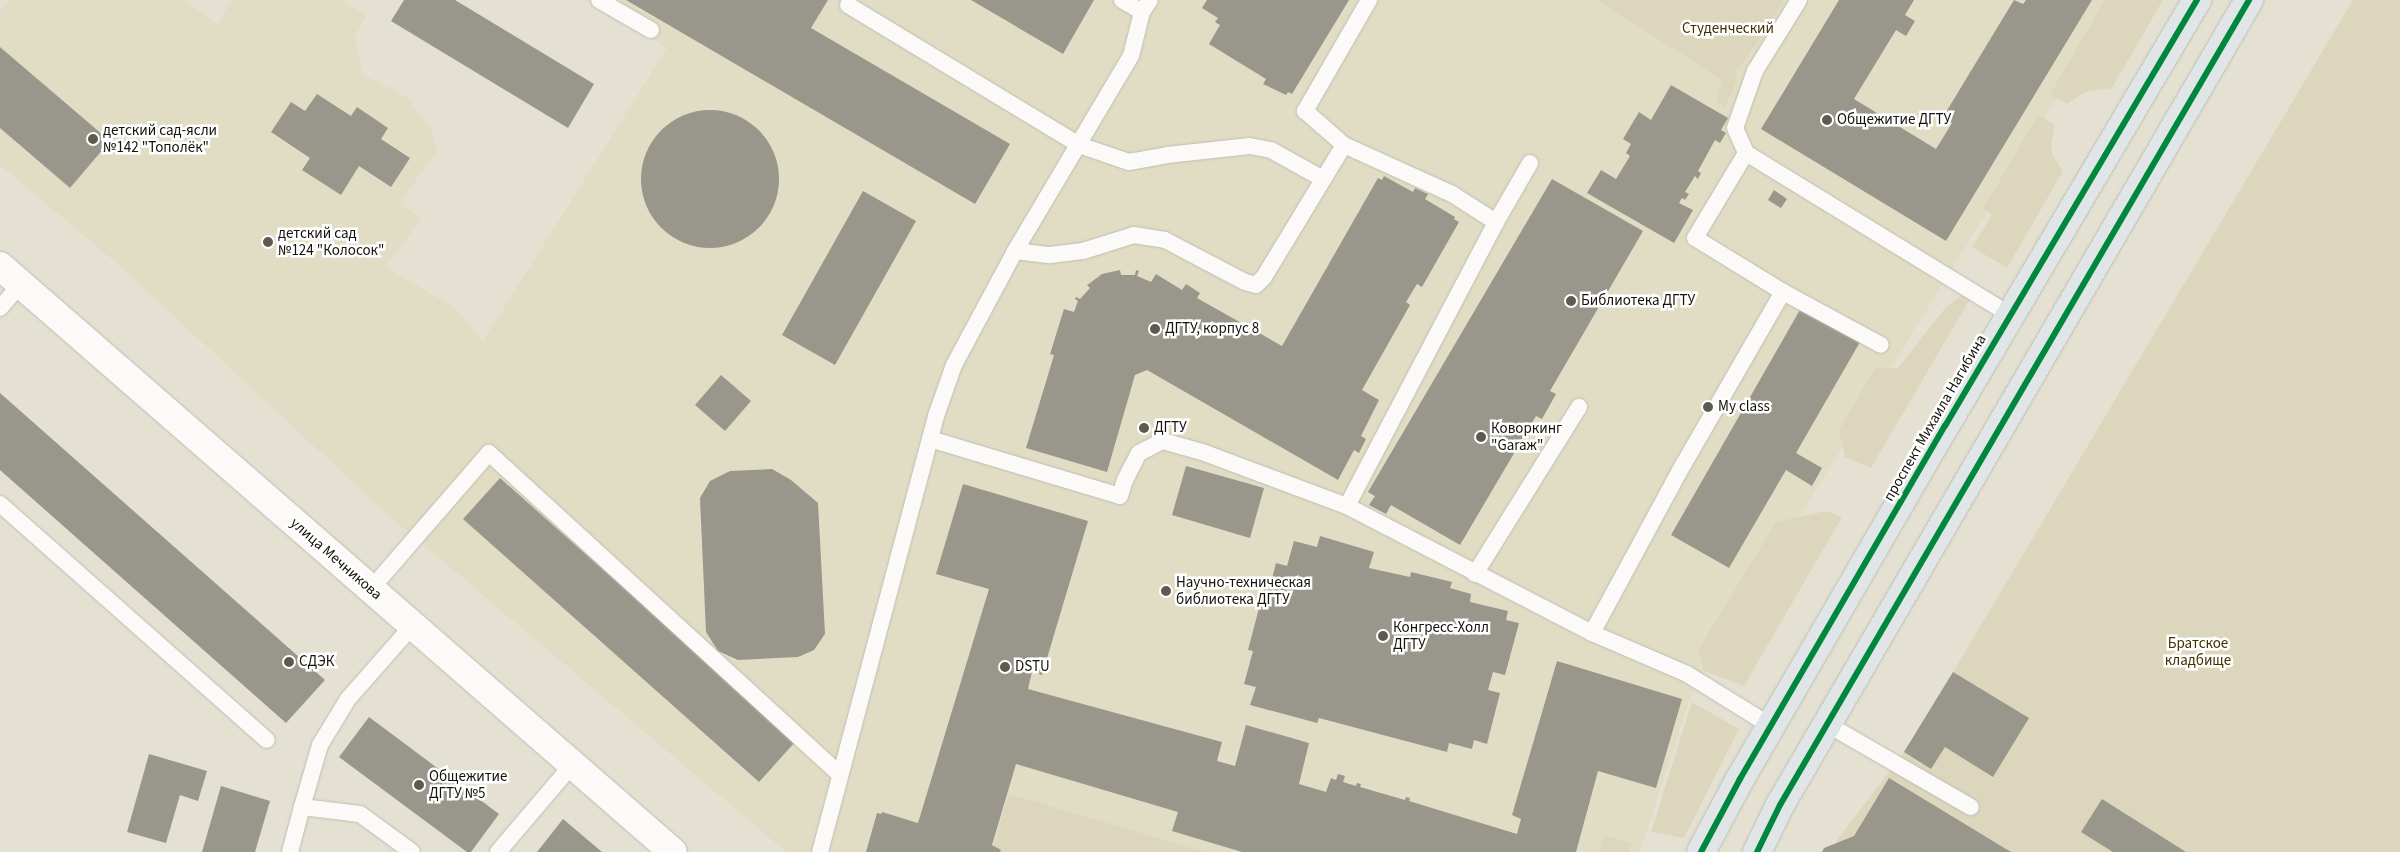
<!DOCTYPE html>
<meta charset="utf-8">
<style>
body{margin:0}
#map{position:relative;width:2400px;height:852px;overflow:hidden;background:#e4e1d3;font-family:"Source Sans 3",sans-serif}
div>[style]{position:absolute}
.built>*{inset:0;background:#e1ddc5}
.green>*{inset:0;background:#dcd7bc}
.building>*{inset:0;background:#99968c}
.round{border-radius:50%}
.roads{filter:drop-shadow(0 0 1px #bfbcb1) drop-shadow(0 0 1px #bfbcb1)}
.lane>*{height:16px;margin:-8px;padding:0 8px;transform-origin:8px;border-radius:8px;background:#fbfaf8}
.secondary>*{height:28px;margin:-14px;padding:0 14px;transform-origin:14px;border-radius:14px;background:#fbfaf8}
.primary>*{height:28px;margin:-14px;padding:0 14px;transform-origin:14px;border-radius:14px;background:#e0e6e7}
.cycleway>*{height:6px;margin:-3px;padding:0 3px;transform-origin:3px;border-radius:3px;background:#00873e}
.dots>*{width:14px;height:14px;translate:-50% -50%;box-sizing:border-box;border:2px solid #fff;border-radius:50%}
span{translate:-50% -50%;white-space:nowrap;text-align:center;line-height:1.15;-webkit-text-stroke:5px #fff;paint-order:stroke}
.park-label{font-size:15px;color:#3c3200}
.poi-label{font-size:15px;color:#14120a}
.left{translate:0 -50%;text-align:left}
.street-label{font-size:15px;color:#14120a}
</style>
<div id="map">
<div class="built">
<i style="clip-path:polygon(9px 0,184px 0,218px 25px,231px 0,340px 0,367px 15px,355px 35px,362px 74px,407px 97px,431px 129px,437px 151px,399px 204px,422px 218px,386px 267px,455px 308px,483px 341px,667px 48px,586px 0,2117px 0,1692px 692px,1640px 852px,786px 852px,387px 514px,121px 267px,0 165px,0 11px)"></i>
</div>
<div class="green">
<i style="clip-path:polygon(1597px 0,1784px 0,1755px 47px,1752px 48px,1739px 70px,1735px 68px,1737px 81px,1725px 107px,1716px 101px,1722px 80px)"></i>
<i style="clip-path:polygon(2105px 0,2163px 0,2112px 88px,2085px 92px,2067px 104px,2050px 94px)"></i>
<i style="clip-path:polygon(2353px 0,2400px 0,2400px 852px,1834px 852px,1838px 839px,1904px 752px,1953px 672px)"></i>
<i style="clip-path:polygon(2038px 115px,2055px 125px,2051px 145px,2052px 154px,2063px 171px,2007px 268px,1972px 247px,1992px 215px,1983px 209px)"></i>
<i style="clip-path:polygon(1962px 295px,1970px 299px,1871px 468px,1845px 457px,1839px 430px,1875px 368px,1898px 368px,1946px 307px)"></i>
<i style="clip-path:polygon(1826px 511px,1842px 517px,1744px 686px,1704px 671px,1698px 650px,1776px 522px)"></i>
<i style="clip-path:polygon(1692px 702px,1739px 729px,1684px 838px,1651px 832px)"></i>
<i style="clip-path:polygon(1009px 794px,1205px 852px,992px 852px)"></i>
<i style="clip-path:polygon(1604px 835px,1632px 843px,1629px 852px,1599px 852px)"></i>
</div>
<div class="building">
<i style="clip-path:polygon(404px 0,455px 0,594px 84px,568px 128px,391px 21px)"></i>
<i style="clip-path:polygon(626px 0,828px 0,811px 28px,1010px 144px,975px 204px)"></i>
<i style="clip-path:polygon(971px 0,1094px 0,1063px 54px)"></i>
<i style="clip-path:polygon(1207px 0,1349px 0,1292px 94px,1288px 92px,1286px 95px,1263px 84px,1266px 79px,1209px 44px,1220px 25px,1215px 22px,1218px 18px,1202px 8px)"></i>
<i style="clip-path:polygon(1839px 0,1914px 0,1905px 15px,1915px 21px,1906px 36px,1896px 30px,1854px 99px,1936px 149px,1952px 123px,1943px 117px,2014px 0,2023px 4px,2026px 0,2092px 0,1946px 241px,1761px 129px)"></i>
<i style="clip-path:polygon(0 47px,110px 141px,70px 188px,0 128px)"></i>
<i style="clip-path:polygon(1671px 85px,1728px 118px,1721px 130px,1726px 133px,1720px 143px,1715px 140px,1698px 171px,1701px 173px,1698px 179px,1695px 176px,1685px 192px,1689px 194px,1685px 200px,1682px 198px,1679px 203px,1693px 210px,1674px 243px,1587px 193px,1601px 170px,1616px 179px,1630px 156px,1626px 153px,1631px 144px,1623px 139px,1639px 112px,1651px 120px)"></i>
<i style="clip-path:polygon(317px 94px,351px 116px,357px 107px,388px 128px,381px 139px,410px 158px,391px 187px,359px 166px,341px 195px,302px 170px,310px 158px,271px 132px,291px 102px,305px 111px)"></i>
<i class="round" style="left:641px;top:110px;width:138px;height:138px"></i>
<i style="clip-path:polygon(1384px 176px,1413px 192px,1415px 188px,1428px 194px,1425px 199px,1455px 217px,1454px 219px,1459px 222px,1422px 287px,1417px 284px,1406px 302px,1410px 305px,1362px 390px,1379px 400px,1361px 436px,1366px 439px,1359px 453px,1354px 450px,1338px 480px,1147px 370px,1135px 375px,1107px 472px,1026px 448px,1054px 355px,1050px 354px,1064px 309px,1074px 312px,1078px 301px,1075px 299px,1076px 297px,1080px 299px,1090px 288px,1087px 285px,1090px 283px,1102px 274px,1120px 270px,1121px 275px,1135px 275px,1136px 270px,1139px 271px,1137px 276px,1151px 282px,1156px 274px,1182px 290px,1186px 284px,1200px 293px,1197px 298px,1282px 346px,1378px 178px,1382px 180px)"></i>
<i style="clip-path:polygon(1552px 179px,1643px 231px,1550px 391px,1556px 394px,1542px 419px,1536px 416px,1460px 545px,1391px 505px,1386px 514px,1369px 505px,1375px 496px,1368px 492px)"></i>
<i style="clip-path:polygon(1774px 190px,1787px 199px,1781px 208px,1768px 200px)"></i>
<i style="clip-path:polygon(863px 191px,916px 221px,835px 365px,782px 335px)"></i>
<i style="clip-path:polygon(1801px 308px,1860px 342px,1796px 453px,1822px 468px,1812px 486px,1786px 470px,1729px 568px,1671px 535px)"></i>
<i style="clip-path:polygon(721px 375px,751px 401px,725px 431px,695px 405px)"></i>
<i style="clip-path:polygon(0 393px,325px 680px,286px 723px,0 470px)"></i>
<i style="clip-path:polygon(1186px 466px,1264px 488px,1250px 538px,1172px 515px)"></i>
<i style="clip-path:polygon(772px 469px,791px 480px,818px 503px,825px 634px,814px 650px,798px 657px,738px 660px,718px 651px,706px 632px,700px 498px,710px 481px,730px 471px)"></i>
<i style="clip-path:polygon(500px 478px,796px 741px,759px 782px,463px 519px)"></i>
<i style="clip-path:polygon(963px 484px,1088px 521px,1042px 675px,1032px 672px,1028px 689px,1222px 742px,1217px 761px,1235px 766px,1246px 725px,1309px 743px,1299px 784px,1326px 792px,1331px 778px,1336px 780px,1338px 774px,1345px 776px,1343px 782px,1356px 786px,1357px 783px,1361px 784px,1360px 787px,1405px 800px,1406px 797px,1410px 798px,1409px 801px,1517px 834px,1521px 819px,1512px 815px,1557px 661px,1682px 699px,1656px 788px,1598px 771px,1576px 852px,1242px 852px,1172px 831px,1178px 812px,1016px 764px,992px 845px,1001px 850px,1000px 852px,866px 852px,877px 813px,881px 814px,882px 812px,918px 823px,989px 589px,936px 574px)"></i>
<i style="clip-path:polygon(1320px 536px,1374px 552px,1369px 568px,1410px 577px,1411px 572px,1452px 582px,1450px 588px,1471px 594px,1470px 602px,1508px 611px,1506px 620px,1519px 623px,1505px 675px,1493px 672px,1488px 690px,1500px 693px,1487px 744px,1474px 740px,1472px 749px,1449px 743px,1447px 752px,1319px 718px,1317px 723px,1250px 705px,1256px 687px,1244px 684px,1253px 651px,1248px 650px,1264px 589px,1269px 590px,1276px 563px,1287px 566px,1294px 541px,1317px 547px)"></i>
<i style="clip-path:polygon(1953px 672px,2029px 718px,1993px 777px,1945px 747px,1931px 769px,1904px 752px)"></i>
<i style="clip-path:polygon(369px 717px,499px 814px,471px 852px,467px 852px,339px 757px)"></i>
<i style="clip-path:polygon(149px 754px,207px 771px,198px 801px,180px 795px,166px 843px,127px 832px)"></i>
<i style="clip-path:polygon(1889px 778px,2011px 852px,1822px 852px,1824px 848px,1854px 836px)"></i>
<i style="clip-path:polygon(221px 786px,270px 801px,255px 852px,202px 852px)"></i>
<i style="clip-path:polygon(2102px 799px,2186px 852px,2113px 852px,2081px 832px)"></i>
<i style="clip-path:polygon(563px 819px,602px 852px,537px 852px)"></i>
</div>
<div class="roads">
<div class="lane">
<i style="left:599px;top:0;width:60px;rotate:30deg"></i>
<i style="left:1122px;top:0;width:23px;rotate:31deg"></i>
<i style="left:1799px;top:0;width:84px;rotate:121.8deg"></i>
<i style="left:1755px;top:71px;width:60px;rotate:109.3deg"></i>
<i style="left:1735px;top:128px;width:27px;rotate:66deg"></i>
<i style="left:1746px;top:153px;width:310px;rotate:31.5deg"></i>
<i style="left:848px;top:5px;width:270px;rotate:31.2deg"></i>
<i style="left:1079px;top:145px;width:53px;rotate:18.8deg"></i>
<i style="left:1129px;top:162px;width:39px;rotate:-10deg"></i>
<i style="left:1167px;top:155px;width:83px;rotate:-6.2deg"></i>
<i style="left:1250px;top:146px;width:21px;rotate:11deg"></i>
<i style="left:1271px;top:150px;width:60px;rotate:29.1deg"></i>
<i style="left:1344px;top:145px;width:52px;rotate:-138.9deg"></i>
<i style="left:1305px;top:111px;width:128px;rotate:-60deg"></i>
<i style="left:1746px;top:153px;width:99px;rotate:121deg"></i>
<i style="left:1695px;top:238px;width:103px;rotate:31.5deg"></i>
<i style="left:1783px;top:292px;width:111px;rotate:28.4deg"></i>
<i style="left:1015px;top:251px;width:35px;rotate:7deg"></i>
<i style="left:1050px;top:255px;width:33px;rotate:-7deg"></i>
<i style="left:1083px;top:251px;width:53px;rotate:-17.4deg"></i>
<i style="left:1134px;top:235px;width:31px;rotate:9deg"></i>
<i style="left:1165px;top:240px;width:90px;rotate:27.7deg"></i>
<i style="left:1245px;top:282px;width:11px;rotate:15deg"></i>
<i style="left:1256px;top:285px;width:11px;rotate:-45deg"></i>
<i style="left:1264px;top:277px;width:154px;rotate:-58.8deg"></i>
<i style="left:1344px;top:145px;width:119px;rotate:24.4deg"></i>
<i style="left:1452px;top:194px;width:52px;rotate:32.5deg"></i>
<i style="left:0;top:308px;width:32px;rotate:-49deg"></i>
<i style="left:930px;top:439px;width:198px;rotate:16.7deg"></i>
<i style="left:1120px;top:496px;width:17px;rotate:-73deg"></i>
<i style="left:1125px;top:480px;width:30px;rotate:-63deg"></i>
<i style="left:1139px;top:453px;width:27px;rotate:-27deg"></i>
<i style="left:1163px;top:441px;width:44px;rotate:15.9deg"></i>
<i style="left:1205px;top:453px;width:152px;rotate:20.5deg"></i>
<i style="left:1347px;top:506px;width:276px;rotate:27.4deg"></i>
<i style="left:1592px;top:633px;width:103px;rotate:23.3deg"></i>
<i style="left:1687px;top:674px;width:99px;rotate:31.8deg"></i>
<i style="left:0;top:504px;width:356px;rotate:41.5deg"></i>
<i style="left:1347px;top:506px;width:321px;rotate:-62.3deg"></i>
<i style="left:1496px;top:222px;width:68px;rotate:-60deg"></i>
<i style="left:1475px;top:574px;width:197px;rotate:-58.1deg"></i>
<i style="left:371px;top:589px;width:180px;rotate:-49.1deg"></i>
<i style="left:489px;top:453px;width:476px;rotate:42.5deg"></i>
<i style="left:1592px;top:633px;width:191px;rotate:-61.6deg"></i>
<i style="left:1683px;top:465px;width:200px;rotate:-60deg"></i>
<i style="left:1827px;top:724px;width:166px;rotate:30deg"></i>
<i style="left:302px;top:807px;width:65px;rotate:-73.8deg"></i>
<i style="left:320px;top:745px;width:54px;rotate:-58.7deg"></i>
<i style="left:348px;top:699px;width:98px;rotate:-48.7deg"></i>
<i style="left:290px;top:852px;width:47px;rotate:-75.1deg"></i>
<i style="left:302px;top:807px;width:58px;rotate:6.9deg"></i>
<i style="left:360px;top:814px;width:64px;rotate:36.2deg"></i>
<i style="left:498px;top:852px;width:114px;rotate:-49.6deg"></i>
<i style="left:820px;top:852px;width:451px;rotate:-75.1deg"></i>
<i style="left:936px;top:416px;width:54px;rotate:-70.6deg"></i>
<i style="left:954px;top:365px;width:129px;rotate:-61.8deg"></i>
<i style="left:1015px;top:251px;width:227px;rotate:-59.3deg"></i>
<i style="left:1131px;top:56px;width:45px;rotate:-76deg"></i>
<i style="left:1142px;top:12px;width:14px;rotate:-56deg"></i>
</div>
<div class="secondary">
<i style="left:0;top:266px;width:892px;rotate:41.05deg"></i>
</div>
<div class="primary">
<i style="left:1701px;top:852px;width:83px;rotate:-61.9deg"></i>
<i style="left:1740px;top:779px;width:408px;rotate:-59.9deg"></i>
<i style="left:1945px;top:426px;width:495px;rotate:-59.4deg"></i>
<i style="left:1757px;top:852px;width:52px;rotate:-63.9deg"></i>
<i style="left:1780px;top:805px;width:932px;rotate:-59.77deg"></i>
</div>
</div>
<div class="cycleway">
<i style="left:1701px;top:852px;width:83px;rotate:-61.9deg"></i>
<i style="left:1740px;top:779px;width:408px;rotate:-59.9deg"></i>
<i style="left:1945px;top:426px;width:495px;rotate:-59.4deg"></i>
<i style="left:1757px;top:852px;width:52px;rotate:-63.9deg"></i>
<i style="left:1780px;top:805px;width:932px;rotate:-59.77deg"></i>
</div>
<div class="dots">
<i style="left:1827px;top:120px;background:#5d5a50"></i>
<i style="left:93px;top:139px;background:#5d5a50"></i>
<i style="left:268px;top:242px;background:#5d5a50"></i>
<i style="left:1571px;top:301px;background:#5d5a50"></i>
<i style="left:1155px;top:329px;background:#5d5a50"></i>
<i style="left:1708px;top:407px;background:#5d5a50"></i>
<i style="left:1144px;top:428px;background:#5d5a50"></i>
<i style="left:1481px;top:437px;background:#5d5a50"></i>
<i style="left:1166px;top:591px;background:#5d5a50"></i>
<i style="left:1383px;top:636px;background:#5d5a50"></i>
<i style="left:289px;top:662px;background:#5d5a50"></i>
<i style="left:1005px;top:667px;background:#5d5a50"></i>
<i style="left:419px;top:785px;background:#5d5a50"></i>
</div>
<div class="park-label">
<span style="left:1728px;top:29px">Студенческий</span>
<span style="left:2198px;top:652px">Братское<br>кладбище</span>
</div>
<div class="poi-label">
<span class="left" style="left:1837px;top:120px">Общежитие ДГТУ</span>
<span class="left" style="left:103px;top:139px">детский сад-ясли<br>№142 "Тополёк"</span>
<span class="left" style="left:278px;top:242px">детский сад<br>№124 "Колосок"</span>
<span class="left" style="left:1581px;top:301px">Библиотека ДГТУ</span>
<span class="left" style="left:1165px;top:329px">ДГТУ, корпус 8</span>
<span class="left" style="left:1718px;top:407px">My class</span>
<span class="left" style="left:1154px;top:428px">ДГТУ</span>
<span class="left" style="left:1491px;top:437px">Коворкинг<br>"Gаraж"</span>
<span class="left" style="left:1176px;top:591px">Научно-техническая<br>библиотека ДГТУ</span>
<span class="left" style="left:1393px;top:636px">Конгресс-Холл<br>ДГТУ</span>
<span class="left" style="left:299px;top:662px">СДЭК</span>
<span class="left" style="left:1015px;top:667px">DSTU</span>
<span class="left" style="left:429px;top:785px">Общежитие<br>ДГТУ №5</span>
</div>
<div class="street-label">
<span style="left:1935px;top:418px;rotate:-60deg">проспект Михаила Нагибина</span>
<span style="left:336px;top:559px;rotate:41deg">улица Мечникова</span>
</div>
</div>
